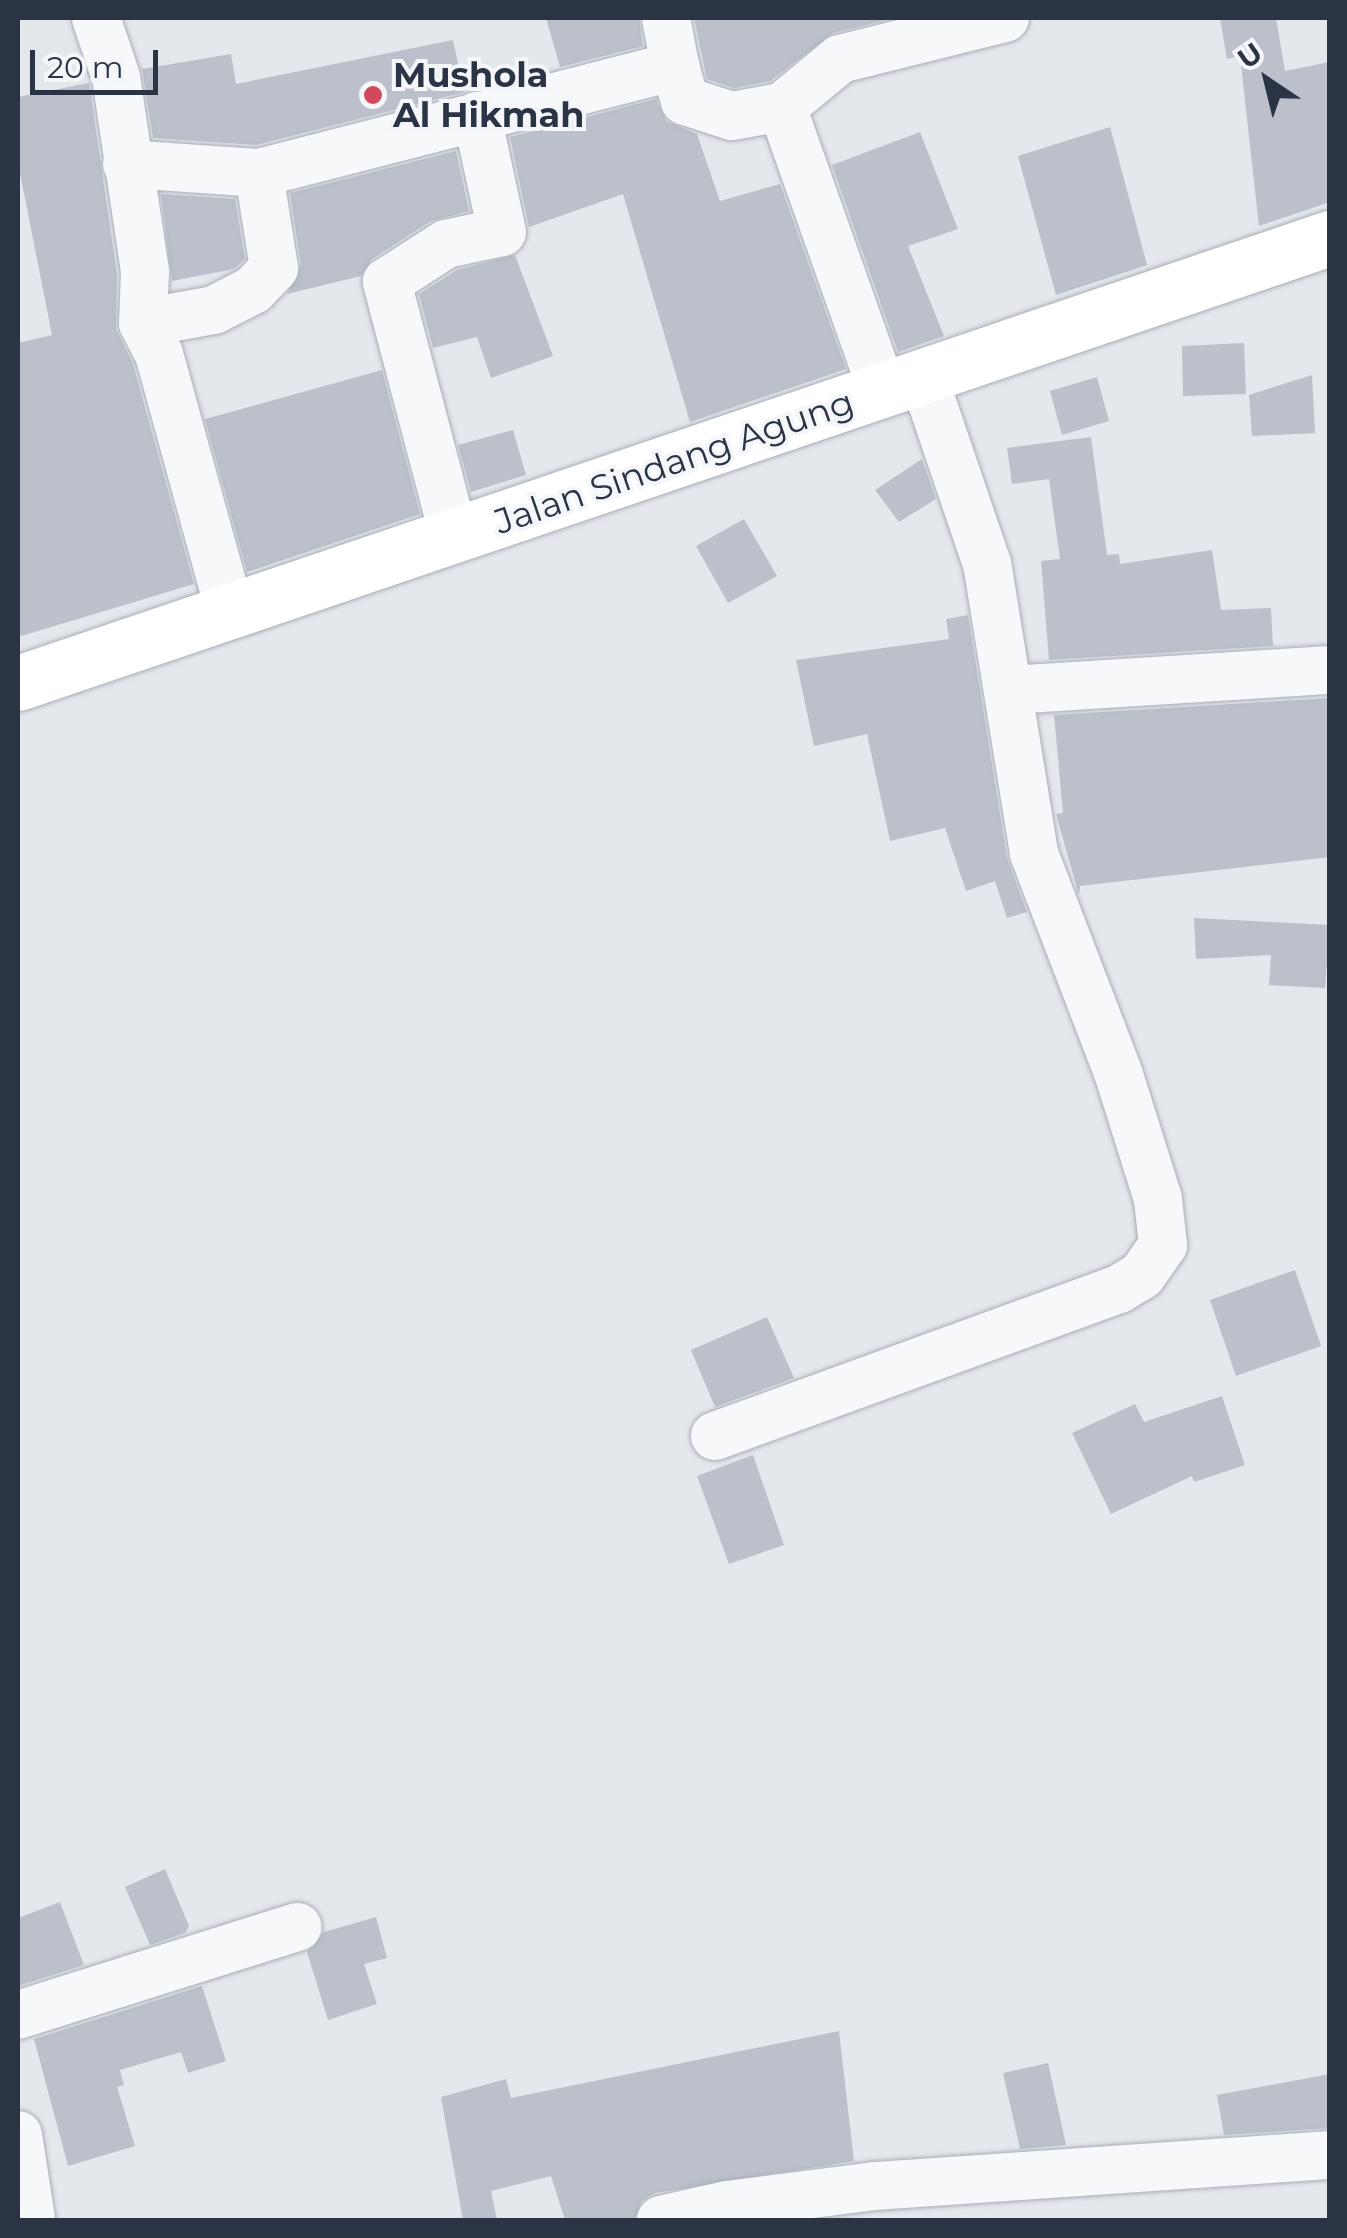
<!DOCTYPE html>
<style>
body{margin:0}
#map{position:relative;width:1347px;height:2238px;overflow:hidden;background:#e4e7ec;font-family:Montserrat,sans-serif}
div>[style]{position:absolute}
.building>*{inset:0;background:#bbc0ca}
.roads{filter:drop-shadow(0 0 2px #a9aeb7) drop-shadow(0 0 2px #a9aeb7)}
.minor>*{height:48px;margin:-24px;padding:0 24px;transform-origin:24px;border-radius:24px;background:#f7f8fa}
.major>*{height:55px;margin:-27.5px;padding:0 27.5px;transform-origin:27.5px;border-radius:27.5px;background:#fff}
.dots>*{width:28px;height:28px;translate:-50% -50%;box-sizing:border-box;border:5px solid #f4f6f9;border-radius:50%}
span{translate:-50% -50%;white-space:nowrap;text-align:center;line-height:1.15;-webkit-text-stroke:8px #f4f6f9;paint-order:stroke}
.poi-label{font-size:35px;color:#2b3445;font-weight:700}
.left{translate:0 -50%;text-align:left}
.street-label{font-size:35px;color:#2b3445}
.frame{position:absolute;inset:0;border:20px solid #2b3445;pointer-events:none}
.north{position:absolute;left:1217px;top:30px;width:100px;height:100px;-webkit-text-stroke:8px #f4f6f9;paint-order:stroke;rotate:325deg;font-size:28px;font-weight:700;line-height:40px;text-align:center;color:#2b3445}
.north::after{content:'';display:block;margin:auto;width:35px;height:45px;background:#2b3445;clip-path:polygon(50% 0,100% 100%,50% 72%,0 100%)}
.scale{position:absolute;left:30px;top:50px;width:128px;height:45px;box-sizing:border-box;border:5px solid #2b3445;border-top:0;padding-left:12px;font-size:30px;line-height:35px;white-space:nowrap;color:#2b3445;-webkit-text-stroke:8px #f4f6f9;paint-order:stroke}
</style>
<div id="map">
<div class="building">
<i style="clip-path:polygon(546px 18px,639px 18px,643px 46px,560px 67px)"></i>
<i style="clip-path:polygon(694px 18px,893px 18px,833px 33px,770px 81px,734px 88px,707px 79px)"></i>
<i style="clip-path:polygon(1220px 18px,1276px 18px,1285px 71px,1330px 62px,1330px 202px,1259px 226px,1240px 56px,1227px 59px)"></i>
<i style="clip-path:polygon(453px 40px,464px 92px,256px 145px,153px 138px,142px 69px,231px 54px,236px 84px)"></i>
<i style="clip-path:polygon(89px 83px,117px 274px,116px 329px,133px 364px,194px 584px,18px 637px,18px 343px,52px 335px,18px 163px,18px 97px)"></i>
<i style="clip-path:polygon(656px 99px,666px 121px,697px 134px,720px 201px,780px 184px,846px 369px,690px 422px,623px 194px,529px 227px,510px 137px)"></i>
<i style="clip-path:polygon(1110px 127px,1147px 265px,1056px 295px,1018px 156px)"></i>
<i style="clip-path:polygon(920px 132px,958px 229px,908px 246px,944px 336px,898px 352px,832px 165px)"></i>
<i style="clip-path:polygon(456px 151px,469px 211px,431px 221px,372px 259px,361px 276px,287px 294px,301px 265px,290px 193px)"></i>
<i style="clip-path:polygon(161px 194px,235px 199px,245px 259px,234px 269px,172px 281px)"></i>
<i style="clip-path:polygon(515px 255px,553px 356px,491px 378px,477px 337px,433px 348px,419px 294px,457px 270px)"></i>
<i style="clip-path:polygon(1244px 343px,1246px 394px,1183px 396px,1182px 346px)"></i>
<i style="clip-path:polygon(382px 370px,420px 514px,247px 572px,205px 419px)"></i>
<i style="clip-path:polygon(1312px 375px,1315px 433px,1252px 436px,1249px 395px)"></i>
<i style="clip-path:polygon(1097px 377px,1109px 421px,1062px 435px,1050px 391px)"></i>
<i style="clip-path:polygon(513px 430px,526px 475px,471px 492px,458px 445px)"></i>
<i style="clip-path:polygon(1091px 437px,1107px 555px,1119px 554px,1120px 564px,1212px 550px,1221px 610px,1271px 608px,1273px 646px,1049px 660px,1041px 561px,1060px 559px,1049px 479px,1012px 484px,1007px 448px)"></i>
<i style="clip-path:polygon(922px 459px,936px 499px,899px 522px,875px 490px)"></i>
<i style="clip-path:polygon(744px 519px,777px 576px,728px 603px,696px 546px)"></i>
<i style="clip-path:polygon(968px 615px,1007px 858px,1027px 912px,1007px 918px,995px 881px,966px 891px,945px 828px,890px 841px,867px 734px,814px 746px,796px 660px,949px 639px,946px 619px)"></i>
<i style="clip-path:polygon(1330px 698px,1330px 857px,1080px 886px,1079px 895px,1056px 814px,1063px 813px,1054px 715px)"></i>
<i style="clip-path:polygon(1194px 918px,1330px 925px,1325px 988px,1269px 985px,1271px 955px,1196px 959px)"></i>
<i style="clip-path:polygon(1295px 1270px,1321px 1346px,1236px 1376px,1210px 1300px)"></i>
<i style="clip-path:polygon(767px 1317px,794px 1378px,715px 1407px,691px 1350px)"></i>
<i style="clip-path:polygon(1222px 1396px,1245px 1465px,1194px 1482px,1192px 1476px,1111px 1514px,1072px 1433px,1135px 1404px,1144px 1422px)"></i>
<i style="clip-path:polygon(753px 1455px,784px 1545px,729px 1564px,697px 1476px)"></i>
<i style="clip-path:polygon(165px 1869px,189px 1926px,185px 1933px,150px 1945px,125px 1887px)"></i>
<i style="clip-path:polygon(60px 1902px,84px 1965px,18px 1986px,18px 1918px)"></i>
<i style="clip-path:polygon(376px 1917px,387px 1958px,364px 1964px,377px 2004px,328px 2020px,307px 1952px,324px 1932px)"></i>
<i style="clip-path:polygon(202px 1986px,226px 2061px,188px 2073px,181px 2052px,120px 2070px,124px 2085px,117px 2087px,135px 2146px,68px 2166px,34px 2039px)"></i>
<i style="clip-path:polygon(839px 2031px,854px 2161px,655px 2193px,642px 2201px,634px 2220px,565px 2220px,551px 2176px,491px 2191px,497px 2220px,463px 2220px,441px 2097px,506px 2079px,511px 2098px)"></i>
<i style="clip-path:polygon(1048px 2063px,1066px 2145px,1020px 2149px,1003px 2073px)"></i>
<i style="clip-path:polygon(1330px 2074px,1330px 2128px,1224px 2135px,1217px 2095px)"></i>
</div>
<div class="roads">
<div class="minor">
<i style="left:96px;top:18px;width:62px;rotate:71.3deg"></i>
<i style="left:116px;top:77px;width:197px;rotate:81.5deg"></i>
<i style="left:145px;top:272px;width:51px;rotate:92.2deg"></i>
<i style="left:143px;top:323px;width:35px;rotate:63deg"></i>
<i style="left:159px;top:354px;width:268px;rotate:74.6deg"></i>
<i style="left:666px;top:18px;width:49px;rotate:79.4deg"></i>
<i style="left:782px;top:107px;width:75px;rotate:-39.6deg"></i>
<i style="left:840px;top:59px;width:170px;rotate:-14deg"></i>
<i style="left:127px;top:164px;width:132px;rotate:3.9deg"></i>
<i style="left:259px;top:173px;width:430px;rotate:-14.4deg"></i>
<i style="left:675px;top:66px;width:36px;rotate:74deg"></i>
<i style="left:685px;top:101px;width:49px;rotate:17.7deg"></i>
<i style="left:732px;top:116px;width:51px;rotate:-10.2deg"></i>
<i style="left:782px;top:107px;width:302px;rotate:70.5deg"></i>
<i style="left:143px;top:323px;width:72px;rotate:-10.4deg"></i>
<i style="left:214px;top:310px;width:44px;rotate:-27.1deg"></i>
<i style="left:253px;top:290px;width:30px;rotate:-46deg"></i>
<i style="left:274px;top:268px;width:96px;rotate:-99deg"></i>
<i style="left:454px;top:536px;width:263px;rotate:-104.8deg"></i>
<i style="left:387px;top:282px;width:70px;rotate:-32.8deg"></i>
<i style="left:446px;top:244px;width:57px;rotate:-12.1deg"></i>
<i style="left:502px;top:232px;width:119px;rotate:-102.2deg"></i>
<i style="left:1010px;top:690px;width:321px;rotate:-3.6deg"></i>
<i style="left:715px;top:1436px;width:430px;rotate:-20deg"></i>
<i style="left:1119px;top:1289px;width:27px;rotate:-31deg"></i>
<i style="left:1142px;top:1275px;width:37px;rotate:-55deg"></i>
<i style="left:1163px;top:1245px;width:46px;rotate:-96.2deg"></i>
<i style="left:1158px;top:1199px;width:130px;rotate:-107.5deg"></i>
<i style="left:1119px;top:1075px;width:238px;rotate:-111deg"></i>
<i style="left:1034px;top:853px;width:293px;rotate:-99.2deg"></i>
<i style="left:987px;top:564px;width:199px;rotate:-108.8deg"></i>
<i style="left:18px;top:2015px;width:293px;rotate:-17.5deg"></i>
<i style="left:18px;top:2135px;width:85px;rotate:81.2deg"></i>
<i style="left:661px;top:2220px;width:68px;rotate:-12.8deg"></i>
<i style="left:727px;top:2205px;width:149px;rotate:-7.3deg"></i>
<i style="left:875px;top:2186px;width:456px;rotate:-3.9deg"></i>
</div>
<div class="major">
<i style="left:18px;top:683px;width:1385px;rotate:-18.74deg"></i>
</div>
</div>
<div class="dots">
<i style="left:373px;top:95px;background:#d1495b"></i>
</div>
<div class="poi-label">
<span class="left" style="left:393px;top:95px">Mushola<br>Al Hikmah</span>
</div>
<div class="street-label">
<span style="left:674px;top:462px;rotate:-19deg">Jalan Sindang Agung</span>
</div>
<div class="frame"></div>
<div class="north">U</div>
<div class="scale">20 m</div>
</div>
